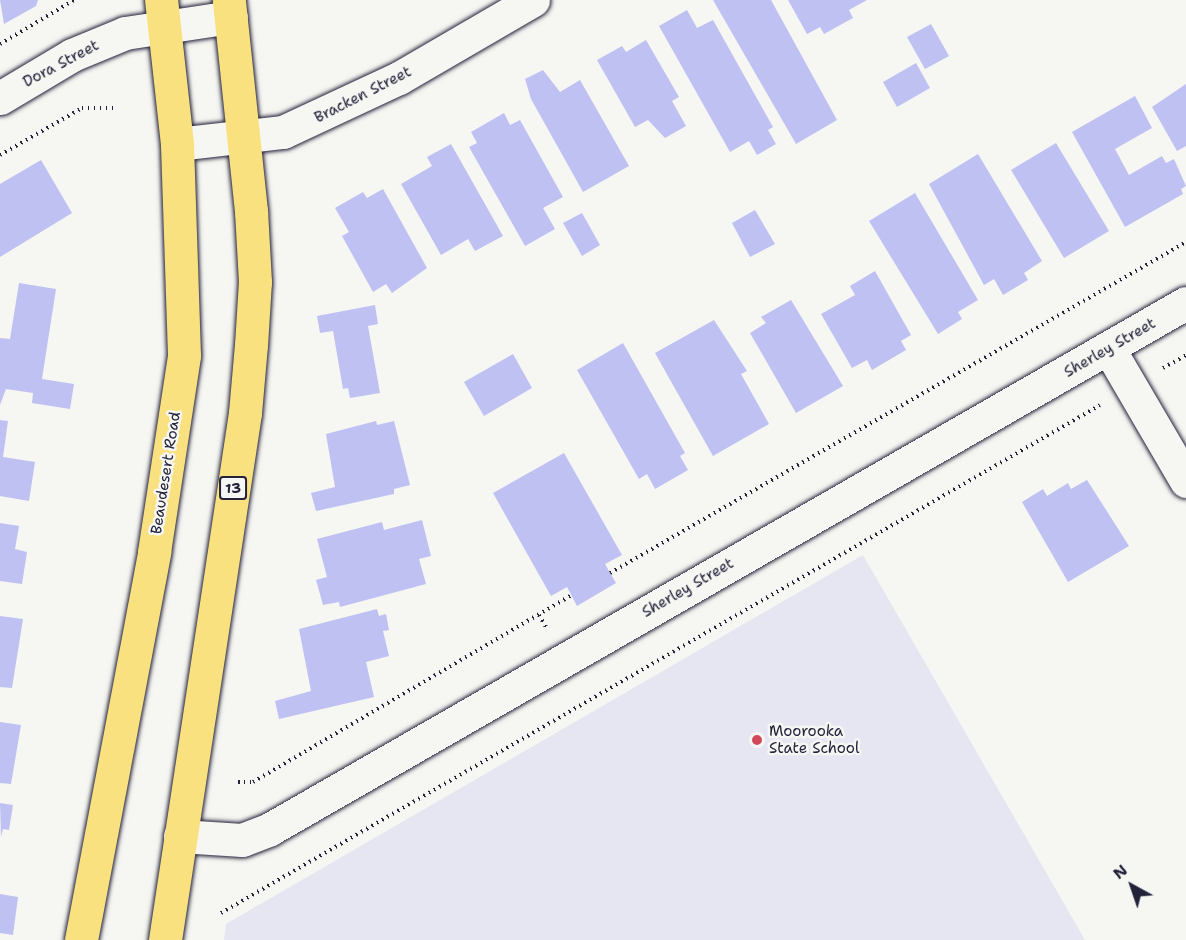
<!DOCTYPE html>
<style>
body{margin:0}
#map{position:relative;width:1186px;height:940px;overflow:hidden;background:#f6f6f2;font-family:"Shantell Sans",sans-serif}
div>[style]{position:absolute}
.built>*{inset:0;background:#e6e6f2}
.building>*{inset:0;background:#bfc1f3}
.path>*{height:4px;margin-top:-2px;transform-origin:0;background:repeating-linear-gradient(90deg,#22223b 0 1.5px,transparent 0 6px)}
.roads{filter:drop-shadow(0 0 2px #22223b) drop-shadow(0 0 2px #22223b)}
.minor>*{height:33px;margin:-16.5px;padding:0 16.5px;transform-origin:16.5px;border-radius:16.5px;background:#f6f6f2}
.trunk>*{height:33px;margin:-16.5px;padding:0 16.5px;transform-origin:16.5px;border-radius:16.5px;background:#fae180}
.dots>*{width:16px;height:16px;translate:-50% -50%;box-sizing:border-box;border:3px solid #f6f6f2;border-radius:50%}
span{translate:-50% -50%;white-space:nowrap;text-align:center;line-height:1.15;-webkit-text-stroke:5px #f6f6f2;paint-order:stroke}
.shield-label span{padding:2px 4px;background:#f6f6f2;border:2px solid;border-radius:4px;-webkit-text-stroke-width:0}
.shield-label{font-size:14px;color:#22223b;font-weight:700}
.street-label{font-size:15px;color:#22223b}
.poi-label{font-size:15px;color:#22223b}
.left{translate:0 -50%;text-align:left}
.north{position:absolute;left:1102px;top:856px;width:60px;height:60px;-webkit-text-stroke:4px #f6f6f2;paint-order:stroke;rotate:320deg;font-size:16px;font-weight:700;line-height:24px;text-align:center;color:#22223b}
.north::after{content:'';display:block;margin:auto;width:21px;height:27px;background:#22223b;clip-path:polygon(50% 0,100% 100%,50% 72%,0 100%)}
</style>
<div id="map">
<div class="built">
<i style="clip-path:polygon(863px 555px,1085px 940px,224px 940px,226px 924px)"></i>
</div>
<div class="building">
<i style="clip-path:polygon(0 0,38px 0,36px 6px,4px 24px)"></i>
<i style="clip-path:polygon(713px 0,771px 0,837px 120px,796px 144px)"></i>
<i style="clip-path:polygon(788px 0,867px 0,849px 10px,853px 18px,824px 34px,820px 27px,807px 34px)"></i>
<i style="clip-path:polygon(687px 10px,697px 28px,713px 20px,773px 127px,768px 130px,776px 144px,757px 155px,749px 141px,730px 152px,659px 26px)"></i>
<i style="clip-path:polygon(931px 24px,949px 56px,925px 69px,907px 37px)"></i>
<i style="clip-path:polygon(646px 40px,679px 97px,672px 101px,686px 126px,665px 138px,648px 120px,635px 127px,597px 60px,622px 46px,626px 52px)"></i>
<i style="clip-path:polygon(916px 63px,930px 88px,897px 107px,883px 82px)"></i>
<i style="clip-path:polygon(543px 70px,560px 92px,580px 80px,629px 166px,583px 192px,531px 99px,525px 79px)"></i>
<i style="clip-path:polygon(1186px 84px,1186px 146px,1177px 151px,1152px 107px)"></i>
<i style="clip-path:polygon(1135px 96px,1152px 128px,1115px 149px,1129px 175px,1162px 156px,1166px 163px,1174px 159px,1186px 186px,1181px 189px,1183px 194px,1125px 227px,1072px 132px)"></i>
<i style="clip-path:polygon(504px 113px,510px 125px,520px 120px,563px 197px,543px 208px,555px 229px,525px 246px,469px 147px,477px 143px,471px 132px)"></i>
<i style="clip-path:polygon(1056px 143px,1109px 231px,1064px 258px,1011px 170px)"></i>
<i style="clip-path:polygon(451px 144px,503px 236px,475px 251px,468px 239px,441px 255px,401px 184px,432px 166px,427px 157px)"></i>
<i style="clip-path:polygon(978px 154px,1042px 261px,1024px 273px,1028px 280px,1003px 295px,994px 279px,984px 285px,929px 184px)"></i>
<i style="clip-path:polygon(41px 160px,72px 213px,0 257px,0 184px)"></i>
<i style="clip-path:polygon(383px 189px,427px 268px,392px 293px,386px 284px,373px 292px,342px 236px,349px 232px,335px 208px,363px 192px,367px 198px)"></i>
<i style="clip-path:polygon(915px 193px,978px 300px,958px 312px,962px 319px,938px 334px,869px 221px)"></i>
<i style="clip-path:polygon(755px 210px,775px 244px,750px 257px,732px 223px)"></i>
<i style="clip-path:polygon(582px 213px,600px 245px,582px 256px,563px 223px)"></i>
<i style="clip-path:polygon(875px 271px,911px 335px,901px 341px,906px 350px,872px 370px,867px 360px,852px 368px,821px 314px,855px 295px,850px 286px)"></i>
<i style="clip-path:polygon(19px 283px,56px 289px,42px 379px,74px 384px,70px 409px,32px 403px,33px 393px,6px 389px,0 405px,0 338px,10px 339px)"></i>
<i style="clip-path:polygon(791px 300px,843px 386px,796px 413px,750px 333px,766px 323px,761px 317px)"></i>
<i style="clip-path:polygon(375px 305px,378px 324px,368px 326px,380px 393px,350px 398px,348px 388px,343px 389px,333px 331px,320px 333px,317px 316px)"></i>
<i style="clip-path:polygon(714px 320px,747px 371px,741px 374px,769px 424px,713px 456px,655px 353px)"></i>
<i style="clip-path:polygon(623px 343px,685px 453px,680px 456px,688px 470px,655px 489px,647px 474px,639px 479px,577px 370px)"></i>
<i style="clip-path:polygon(513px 354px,532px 388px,484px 416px,464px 382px)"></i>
<i style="clip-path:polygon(0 420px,8px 421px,3px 457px,35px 462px,29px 501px,0 496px)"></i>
<i style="clip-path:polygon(376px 421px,377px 425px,394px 421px,410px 485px,394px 489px,394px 494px,316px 511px,311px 493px,335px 487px,326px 434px)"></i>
<i style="clip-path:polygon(564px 453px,622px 555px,605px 564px,616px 583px,577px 606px,567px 587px,551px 596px,493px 493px)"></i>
<i style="clip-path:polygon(1087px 480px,1129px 546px,1068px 582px,1022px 502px,1043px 489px,1047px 496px,1068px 483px,1071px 489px)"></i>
<i style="clip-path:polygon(422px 520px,431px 556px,419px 559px,426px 584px,340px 607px,339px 602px,323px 605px,316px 580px,327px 577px,317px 539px,382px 522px,384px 530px)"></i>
<i style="clip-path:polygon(0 523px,19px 526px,15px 549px,27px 552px,22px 584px,0 581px)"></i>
<i style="clip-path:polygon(377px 609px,379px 616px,386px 614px,389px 630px,383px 631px,389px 656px,366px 662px,374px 697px,279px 719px,275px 701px,311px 691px,299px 629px)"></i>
<i style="clip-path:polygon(0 616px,23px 619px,12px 688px,0 687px)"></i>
<i style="clip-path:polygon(0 722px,21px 725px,11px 784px,0 783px)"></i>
<i style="clip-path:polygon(0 803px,13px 805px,9px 830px,3px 829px,1px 837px)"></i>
<i style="clip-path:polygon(0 894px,18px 897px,13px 935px,0 933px)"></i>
</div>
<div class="path">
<i style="left:0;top:44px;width:86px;rotate:-30.7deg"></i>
<i style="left:0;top:155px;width:95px;rotate:-29.8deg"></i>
<i style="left:82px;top:108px;width:35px"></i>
<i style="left:1163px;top:368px;width:26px;rotate:-29deg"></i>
<i style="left:610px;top:573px;width:664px;rotate:-29.88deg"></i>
<i style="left:539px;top:615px;width:14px;rotate:60deg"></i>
<i style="left:238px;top:782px;width:15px"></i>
<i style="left:253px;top:782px;width:370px;rotate:-30.4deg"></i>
<i style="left:221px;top:913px;width:1015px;rotate:-30.02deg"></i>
</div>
<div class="roads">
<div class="minor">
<i style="left:0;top:98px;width:84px;rotate:-30.8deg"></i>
<i style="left:72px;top:55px;width:57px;rotate:-22.5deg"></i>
<i style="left:125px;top:33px;width:107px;rotate:-8.6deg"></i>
<i style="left:177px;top:144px;width:107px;rotate:-6.5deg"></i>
<i style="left:283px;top:132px;width:128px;rotate:-25deg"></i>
<i style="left:399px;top:78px;width:155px;rotate:-30.2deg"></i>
<i style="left:1109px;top:349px;width:153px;rotate:59.7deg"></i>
<i style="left:180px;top:836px;width:62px;rotate:3.7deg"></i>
<i style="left:242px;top:840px;width:30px;rotate:-21deg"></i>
<i style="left:270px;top:829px;width:1056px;rotate:-29.87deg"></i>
</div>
<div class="trunk">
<i style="left:81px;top:940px;width:395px;rotate:-79.3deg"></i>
<i style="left:154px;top:552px;width:199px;rotate:-81.3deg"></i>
<i style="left:184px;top:355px;width:211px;rotate:-91.9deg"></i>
<i style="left:177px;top:144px;width:145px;rotate:-96.3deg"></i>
<i style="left:165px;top:940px;width:533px;rotate:-81.37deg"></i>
<i style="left:245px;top:413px;width:68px;rotate:-85deg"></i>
<i style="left:251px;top:345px;width:63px;rotate:-86.4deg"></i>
<i style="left:255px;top:282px;width:71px;rotate:-93.2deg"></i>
<i style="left:251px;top:211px;width:212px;rotate:-96deg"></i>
</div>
</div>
<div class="dots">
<i style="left:757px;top:740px;background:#d1495b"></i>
</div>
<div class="shield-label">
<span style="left:233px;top:488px">13</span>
</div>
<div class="street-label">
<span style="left:61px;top:64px;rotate:-28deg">Dora Street</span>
<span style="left:363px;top:95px;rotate:-27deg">Bracken Street</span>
<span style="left:1110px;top:348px;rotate:-30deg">Sherley Street</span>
<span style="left:166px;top:473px;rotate:-81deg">Beaudesert Road</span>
<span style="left:688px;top:588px;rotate:-30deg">Sherley Street</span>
</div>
<div class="poi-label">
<span class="left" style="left:769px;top:740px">Moorooka<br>State School</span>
</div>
<div class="north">N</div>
</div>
